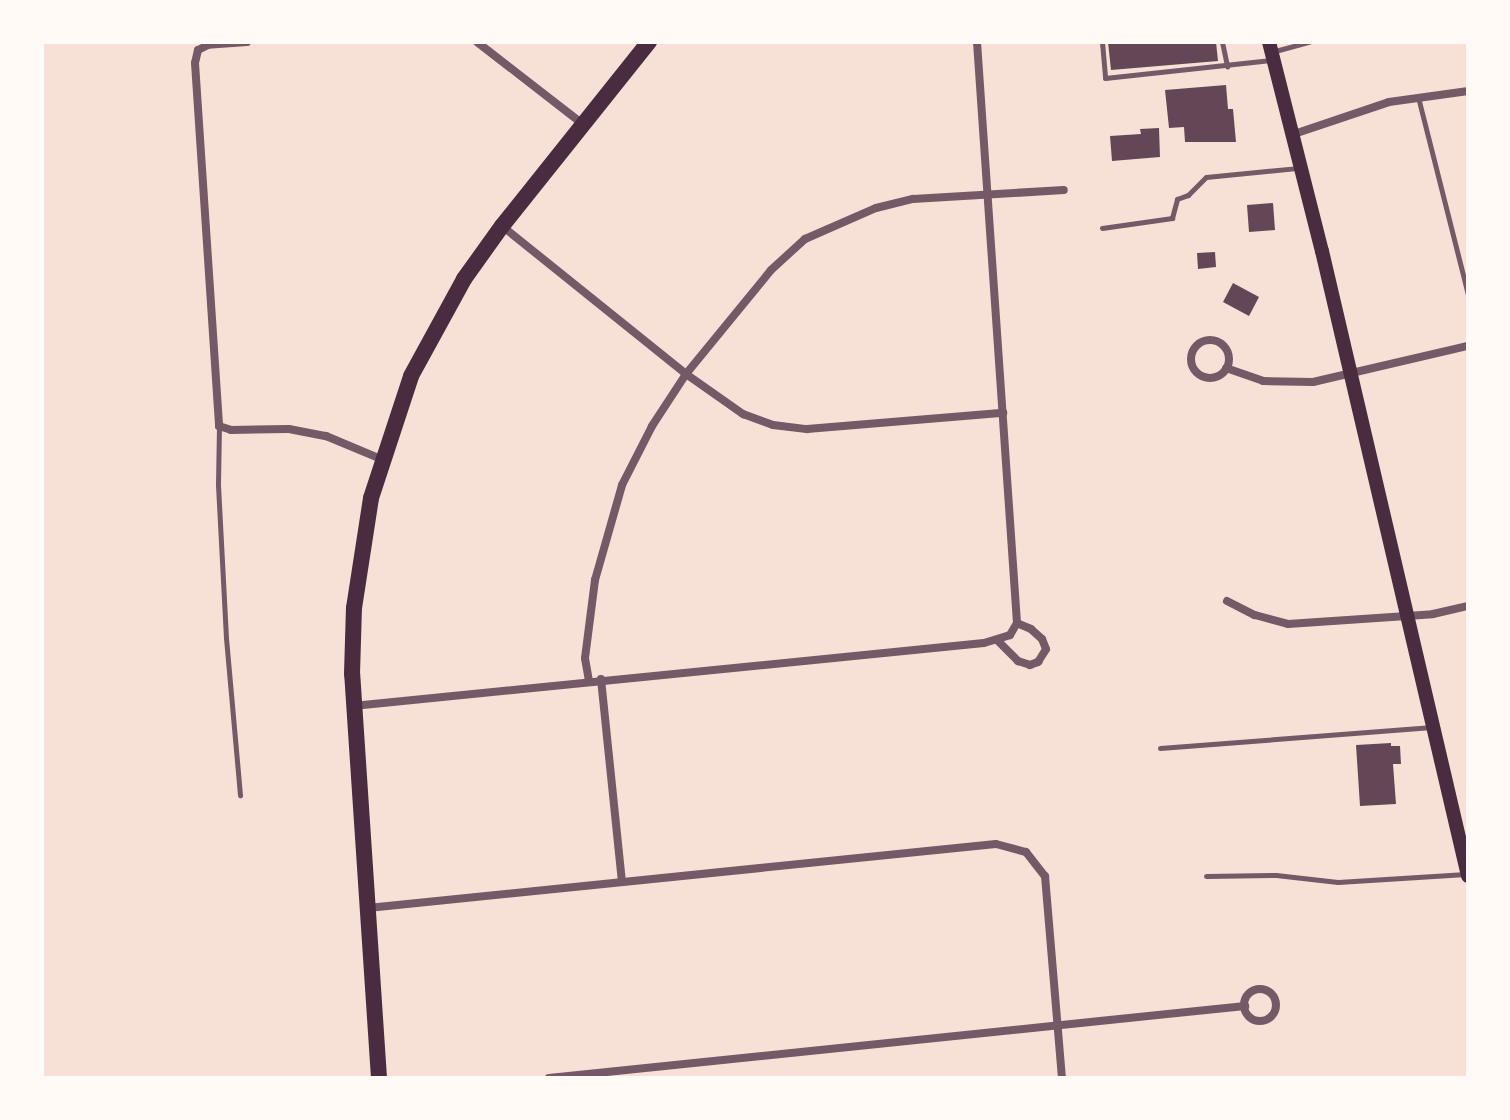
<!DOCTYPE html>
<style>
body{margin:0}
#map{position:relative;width:1510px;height:1120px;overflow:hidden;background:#f7e1d7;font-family:"PT Sans Narrow",sans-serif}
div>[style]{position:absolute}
.building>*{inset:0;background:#644757}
.service>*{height:5px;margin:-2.5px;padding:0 2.5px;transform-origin:2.5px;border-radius:2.5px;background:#755966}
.minor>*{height:8px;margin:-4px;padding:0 4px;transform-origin:4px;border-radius:4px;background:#755966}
.minor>.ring{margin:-4px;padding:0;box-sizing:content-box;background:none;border:8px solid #755966;border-radius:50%}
.secondary>*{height:14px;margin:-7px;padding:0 7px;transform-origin:7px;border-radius:7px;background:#4a2c40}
.primary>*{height:16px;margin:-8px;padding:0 8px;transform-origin:8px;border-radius:8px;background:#4a2c40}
span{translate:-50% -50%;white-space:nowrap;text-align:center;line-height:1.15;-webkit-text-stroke:8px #fffaf5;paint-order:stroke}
.frame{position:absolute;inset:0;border:44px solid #fffaf5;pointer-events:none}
</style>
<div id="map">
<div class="building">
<i style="clip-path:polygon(1108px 42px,1216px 42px,1218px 61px,1111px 70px)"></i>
<i style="clip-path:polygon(1226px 85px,1228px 109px,1233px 109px,1236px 142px,1185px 142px,1184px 127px,1169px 128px,1165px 90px)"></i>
<i style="clip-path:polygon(1159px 128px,1160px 157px,1112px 161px,1110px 136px,1141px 134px,1140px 129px)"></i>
<i style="clip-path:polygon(1273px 203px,1275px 230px,1249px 232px,1247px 205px)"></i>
<i style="clip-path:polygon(1215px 252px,1216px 267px,1198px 269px,1197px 253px)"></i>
<i style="clip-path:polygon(1233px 283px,1259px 297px,1249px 316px,1223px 302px)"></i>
<i style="clip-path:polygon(1391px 743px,1391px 746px,1400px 746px,1401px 764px,1393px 764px,1396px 804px,1360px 806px,1356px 745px)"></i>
</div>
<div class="service">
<i style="left:1102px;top:42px;width:36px;rotate:85deg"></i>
<i style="left:1105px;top:78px;width:167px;rotate:-6.2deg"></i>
<i style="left:1222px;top:42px;width:25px;rotate:78deg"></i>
<i style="left:1275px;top:51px;width:35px;rotate:-15deg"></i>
<i style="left:1418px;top:97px;width:204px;rotate:75.8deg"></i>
<i style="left:1102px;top:228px;width:71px;rotate:-8.1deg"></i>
<i style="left:1172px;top:218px;width:20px;rotate:-75deg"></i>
<i style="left:1177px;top:199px;width:12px;rotate:-20deg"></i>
<i style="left:1188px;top:195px;width:25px;rotate:-45deg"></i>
<i style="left:1206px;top:177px;width:91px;rotate:-5.6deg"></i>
<i style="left:219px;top:426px;width:59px;rotate:91deg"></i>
<i style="left:218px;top:485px;width:153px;rotate:87deg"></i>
<i style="left:226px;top:638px;width:158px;rotate:84.9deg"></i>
<i style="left:1160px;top:748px;width:273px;rotate:-4.4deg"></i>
<i style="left:1206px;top:876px;width:70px;rotate:-0.8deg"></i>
<i style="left:1276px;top:875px;width:62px;rotate:6.4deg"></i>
<i style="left:1338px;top:882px;width:128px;rotate:-3.6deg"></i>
</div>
<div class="minor">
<i style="left:247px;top:42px;width:39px;rotate:176deg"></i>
<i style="left:208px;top:45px;width:11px;rotate:153deg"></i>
<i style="left:198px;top:50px;width:13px;rotate:103deg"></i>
<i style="left:195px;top:63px;width:364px;rotate:86.2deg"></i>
<i style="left:219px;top:426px;width:13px;rotate:18deg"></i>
<i style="left:231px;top:430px;width:58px;rotate:-1deg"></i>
<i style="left:289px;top:429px;width:38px;rotate:11deg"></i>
<i style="left:326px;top:436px;width:60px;rotate:22.7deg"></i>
<i style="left:477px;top:42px;width:135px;rotate:37.8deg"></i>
<i style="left:977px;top:42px;width:582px;rotate:86.06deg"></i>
<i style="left:1294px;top:134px;width:100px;rotate:-18.6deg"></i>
<i style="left:1389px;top:102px;width:80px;rotate:-7.9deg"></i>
<i style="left:502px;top:226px;width:236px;rotate:38.8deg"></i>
<i style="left:686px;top:374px;width:70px;rotate:35.1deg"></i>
<i style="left:743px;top:414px;width:32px;rotate:20deg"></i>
<i style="left:773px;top:425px;width:34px;rotate:7deg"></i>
<i style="left:807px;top:429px;width:197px;rotate:-4.7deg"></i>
<i class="ring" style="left:1191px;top:340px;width:30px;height:30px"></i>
<i style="left:1226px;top:368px;width:39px;rotate:19deg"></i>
<i style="left:1263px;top:381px;width:50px;rotate:1.1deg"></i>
<i style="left:1313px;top:382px;width:159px;rotate:-13.1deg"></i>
<i style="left:1227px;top:601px;width:31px;rotate:27deg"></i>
<i style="left:1255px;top:615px;width:34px;rotate:15deg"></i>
<i style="left:1288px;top:624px;width:145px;rotate:-3.9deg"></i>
<i style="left:1433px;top:614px;width:36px;rotate:-13deg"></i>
<i style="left:997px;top:640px;width:30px;rotate:45deg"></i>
<i style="left:1018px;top:661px;width:13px;rotate:18deg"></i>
<i style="left:1030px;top:665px;width:9px;rotate:-21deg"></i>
<i style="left:1038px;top:662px;width:15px;rotate:-58deg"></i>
<i style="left:1046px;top:649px;width:11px;rotate:-112deg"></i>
<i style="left:1042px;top:639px;width:15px;rotate:-138deg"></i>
<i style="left:1031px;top:629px;width:15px;rotate:-157deg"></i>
<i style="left:601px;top:679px;width:204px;rotate:84.1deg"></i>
<i style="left:589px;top:681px;width:23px;rotate:-100deg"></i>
<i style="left:585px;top:658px;width:79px;rotate:-82.7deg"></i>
<i style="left:595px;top:580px;width:99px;rotate:-74.1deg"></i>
<i style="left:622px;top:485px;width:66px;rotate:-63deg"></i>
<i style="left:652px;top:426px;width:62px;rotate:-56.8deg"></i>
<i style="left:686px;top:374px;width:134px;rotate:-50.7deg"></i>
<i style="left:771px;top:270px;width:46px;rotate:-42.4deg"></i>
<i style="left:805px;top:239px;width:77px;rotate:-23.6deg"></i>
<i style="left:876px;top:208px;width:38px;rotate:-14deg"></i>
<i style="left:913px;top:199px;width:151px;rotate:-3.4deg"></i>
<i style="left:353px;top:706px;width:634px;rotate:-5.7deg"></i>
<i style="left:984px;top:643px;width:27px;rotate:-17deg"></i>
<i style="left:1010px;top:635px;width:14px;rotate:-60deg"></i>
<i style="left:368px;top:908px;width:631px;rotate:-5.82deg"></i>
<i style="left:996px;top:844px;width:31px;rotate:15deg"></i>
<i style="left:1026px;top:852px;width:31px;rotate:52deg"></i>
<i style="left:1045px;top:876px;width:203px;rotate:85.2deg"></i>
<i class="ring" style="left:1244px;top:989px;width:24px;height:24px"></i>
<i style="left:549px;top:1078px;width:700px;rotate:-5.91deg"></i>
</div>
<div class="secondary">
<i style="left:1269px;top:42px;width:216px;rotate:75.8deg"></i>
<i style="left:1322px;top:251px;width:642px;rotate:76.85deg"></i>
</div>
<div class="primary">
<i style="left:379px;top:1078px;width:405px;rotate:-93.8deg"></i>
<i style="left:352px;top:674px;width:66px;rotate:-88.3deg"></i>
<i style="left:354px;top:608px;width:111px;rotate:-81.2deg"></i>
<i style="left:371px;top:498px;width:128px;rotate:-71.8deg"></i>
<i style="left:411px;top:376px;width:111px;rotate:-61.3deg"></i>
<i style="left:464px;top:279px;width:65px;rotate:-54.4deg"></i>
<i style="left:502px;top:226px;width:236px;rotate:-51.4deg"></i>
</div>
<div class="frame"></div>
</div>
